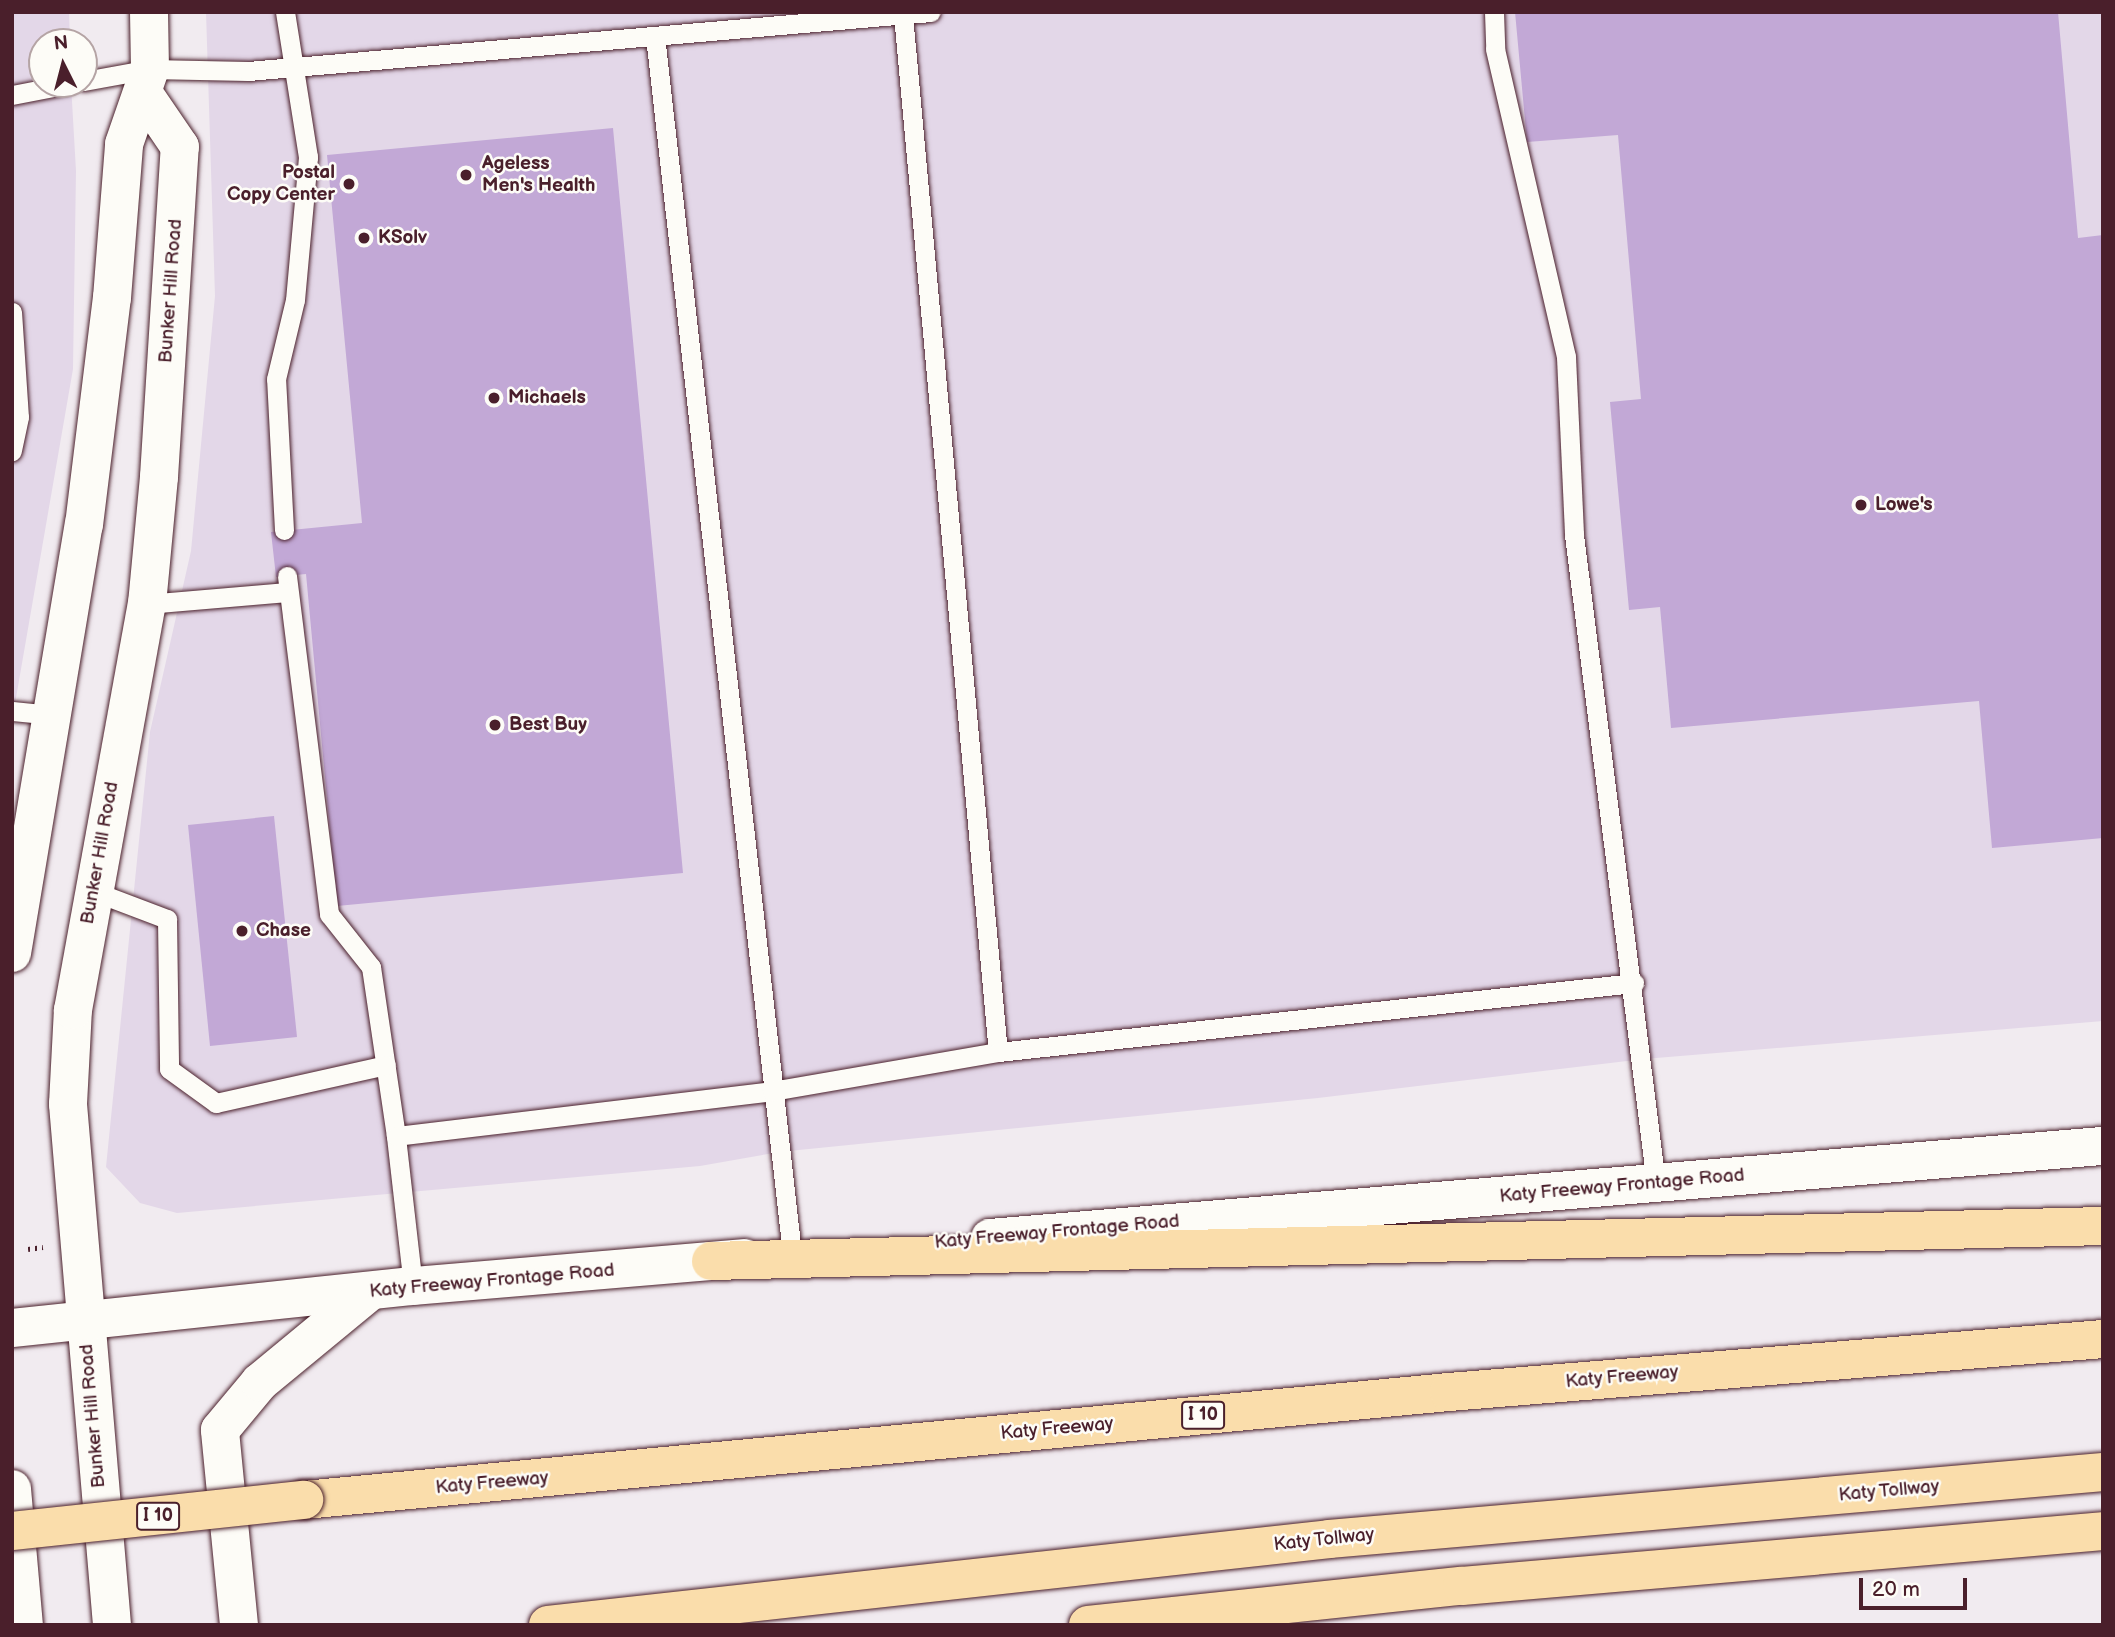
<!DOCTYPE html>
<style>
body{margin:0}
#map{position:relative;width:2115px;height:1637px;overflow:hidden;background:#f1ebf0;font-family:"Balsamiq Sans",sans-serif}
div>[style]{position:absolute}
.built>*{inset:0;background:#e3d7e8}
.building>*{inset:0;background:#c2a8d6}
.path>*{height:4.5px;margin-top:-2.25px;transform-origin:0;background:repeating-linear-gradient(90deg,#4a1f2b 0 2px,transparent 0 7px)}
.roads{filter:drop-shadow(0 0 2px #4a1f2b) drop-shadow(0 0 2px #4a1f2b)}
.service>*{height:19px;margin:-9.5px;padding:0 9.5px;transform-origin:9.5px;border-radius:9.5px;background:#fdfcf7}
.tertiary>*{height:38px;margin:-19px;padding:0 19px;transform-origin:19px;border-radius:19px;background:#fdfcf7}
.secondary>*{height:38px;margin:-19px;padding:0 19px;transform-origin:19px;border-radius:19px;background:#fdfcf7}
.motorway>*{height:38px;margin:-19px;padding:0 19px;transform-origin:19px;border-radius:19px;background:#faddab}
.bridges{filter:drop-shadow(0 0 2px #4a1f2b) drop-shadow(0 0 2px #4a1f2b)}
.motorway-bridge>*{height:38px;margin:-19px;padding:0 19px;transform-origin:19px;border-radius:19px;background:#faddab}
.dots>*{width:19px;height:19px;translate:-50% -50%;box-sizing:border-box;border:4px solid #fdfcf7;border-radius:50%}
span{translate:-50% -50%;white-space:nowrap;text-align:center;line-height:1.15;-webkit-text-stroke:5px #fdfcf7;paint-order:stroke}
.shield-label span{padding:2px 5px;background:#fdfcf7;border:2px solid;border-radius:5px;-webkit-text-stroke-width:0}
.shield-label{font-size:18px;color:#4a1f2b;font-weight:700}
.poi-label{font-size:19px;color:#4a1f2b;font-weight:700}
.left{translate:0 -50%;text-align:left}
.right{translate:-100% -50%;text-align:right}
.street-label{font-size:19px;color:#4a1f2b}
.frame{position:absolute;inset:0;border:14px solid #4a1f2b;pointer-events:none}
.north{position:absolute;left:28px;top:28px;width:70px;height:70px;box-sizing:border-box;background:#fdfcf7;border:2px solid #b5a4a5;border-radius:50%;rotate:354deg;font-size:19px;font-weight:700;line-height:28px;text-align:center;color:#4a1f2b}
.north::after{content:'';display:block;margin:auto;width:24px;height:32px;background:#4a1f2b;clip-path:polygon(50% 0,100% 100%,50% 72%,0 100%)}
.scale{position:absolute;left:1859px;top:1578px;width:108px;height:32px;box-sizing:border-box;border:4px solid #4a1f2b;border-top:0;padding-left:9px;font-size:21px;line-height:24px;white-space:nowrap;color:#4a1f2b;-webkit-text-stroke:5px #fdfcf7;paint-order:stroke}
</style>
<div id="map">
<div class="built">
<i style="clip-path:polygon(12px 12px,69px 12px,70px 42px,42px 42px,42px 84px,71px 84px,76px 171px,73px 369px,12px 721px)"></i>
<i style="clip-path:polygon(206px 12px,2103px 12px,2103px 1021px,1644px 1059px,1318px 1098px,779px 1152px,700px 1166px,177px 1213px,140px 1203px,106px 1167px,150px 732px,191px 551px,215px 296px)"></i>
</div>
<div class="building">
<i style="clip-path:polygon(1515px 12px,2058px 12px,2078px 238px,2103px 235px,2103px 838px,1992px 848px,1979px 701px,1671px 728px,1660px 607px,1629px 610px,1610px 402px,1641px 399px,1618px 135px,1527px 142px)"></i>
<i style="clip-path:polygon(613px 128px,683px 873px,337px 906px,306px 574px,276px 577px,271px 532px,362px 523px,327px 155px)"></i>
<i style="clip-path:polygon(274px 816px,297px 1037px,210px 1046px,188px 825px)"></i>
</div>
<div class="path">
<i style="left:28px;top:1249px;width:15px;rotate:-8deg"></i>
</div>
<div class="roads">
<div class="service">
<i style="left:1494px;top:12px;width:37px;rotate:88deg"></i>
<i style="left:1495px;top:49px;width:316px;rotate:77deg"></i>
<i style="left:1566px;top:357px;width:178px;rotate:87.4deg"></i>
<i style="left:1574px;top:535px;width:653px;rotate:82.79deg"></i>
<i style="left:903px;top:15px;width:1041px;rotate:84.77deg"></i>
<i style="left:655px;top:36px;width:1226px;rotate:83.58deg"></i>
<i style="left:84px;top:81px;width:67px;rotate:-10.3deg"></i>
<i style="left:150px;top:69px;width:98px;rotate:1.2deg"></i>
<i style="left:248px;top:71px;width:685px;rotate:-4.94deg"></i>
<i style="left:12px;top:95px;width:58px;rotate:-10.9deg"></i>
<i style="left:12px;top:312px;width:105px;rotate:86.2deg"></i>
<i style="left:19px;top:417px;width:35px;rotate:102deg"></i>
<i style="left:284px;top:530px;width:151px;rotate:-93deg"></i>
<i style="left:276px;top:379px;width:81px;rotate:-76.5deg"></i>
<i style="left:295px;top:300px;width:144px;rotate:-84.8deg"></i>
<i style="left:308px;top:157px;width:147px;rotate:-99deg"></i>
<i style="left:287px;top:576px;width:341px;rotate:82.9deg"></i>
<i style="left:329px;top:914px;width:68px;rotate:51.6deg"></i>
<i style="left:371px;top:967px;width:171px;rotate:81.6deg"></i>
<i style="left:147px;top:604px;width:140px;rotate:-4.9deg"></i>
<i style="left:12px;top:711px;width:40px;rotate:5.7deg"></i>
<i style="left:93px;top:891px;width:79px;rotate:20.7deg"></i>
<i style="left:167px;top:919px;width:150px;rotate:89.2deg"></i>
<i style="left:169px;top:1069px;width:58px;rotate:35.9deg"></i>
<i style="left:216px;top:1103px;width:174px;rotate:-12.6deg"></i>
<i style="left:413px;top:1286px;width:151px;rotate:-96.5deg"></i>
<i style="left:396px;top:1136px;width:379px;rotate:-6.8deg"></i>
<i style="left:772px;top:1091px;width:229px;rotate:-9.8deg"></i>
<i style="left:998px;top:1052px;width:640px;rotate:-6.19deg"></i>
</div>
<div class="tertiary">
<i style="left:12px;top:953px;width:434px;rotate:-80.5deg"></i>
<i style="left:84px;top:525px;width:229px;rotate:-83deg"></i>
<i style="left:112px;top:298px;width:154px;rotate:-85.5deg"></i>
<i style="left:124px;top:144px;width:79px;rotate:-70.9deg"></i>
<i style="left:150px;top:69px;width:57px;rotate:-91deg"></i>
<i style="left:12px;top:1489px;width:137px;rotate:85deg"></i>
<i style="left:112px;top:1625px;width:523px;rotate:-94.83deg"></i>
<i style="left:68px;top:1104px;width:94px;rotate:-87deg"></i>
<i style="left:73px;top:1010px;width:413px;rotate:-79.7deg"></i>
<i style="left:147px;top:604px;width:128px;rotate:-84.6deg"></i>
<i style="left:159px;top:477px;width:331px;rotate:-86.4deg"></i>
<i style="left:180px;top:147px;width:64px;rotate:-124.2deg"></i>
</div>
<div class="secondary">
<i style="left:990px;top:1238px;width:1117px;rotate:-4.73deg"></i>
<i style="left:12px;top:1328px;width:403px;rotate:-6deg"></i>
<i style="left:413px;top:1286px;width:333px;rotate:-4.8deg"></i>
<i style="left:239px;top:1625px;width:196px;rotate:-95.6deg"></i>
<i style="left:220px;top:1430px;width:62px;rotate:-50.2deg"></i>
<i style="left:260px;top:1382px;width:141px;rotate:-39.5deg"></i>
</div>
<div class="motorway">
<i style="left:711px;top:1261px;width:1392px;rotate:-1.44deg"></i>
<i style="left:304px;top:1500px;width:1150px;rotate:-5.39deg"></i>
<i style="left:1449px;top:1392px;width:656px;rotate:-4.63deg"></i>
<i style="left:548px;top:1625px;width:786px;rotate:-6.28deg"></i>
<i style="left:1329px;top:1539px;width:777px;rotate:-4.95deg"></i>
<i style="left:1088px;top:1625px;width:376px;rotate:-6deg"></i>
<i style="left:1462px;top:1586px;width:643px;rotate:-4.9deg"></i>
</div>
</div>
<div class="bridges">
<div class="motorway-bridge">
<i style="left:12px;top:1531px;width:294px;rotate:-6.1deg"></i>
</div>
</div>
<div class="dots">
<i style="left:466px;top:175px;background:#4a1f2b"></i>
<i style="left:349px;top:184px;background:#4a1f2b"></i>
<i style="left:364px;top:238px;background:#4a1f2b"></i>
<i style="left:494px;top:398px;background:#4a1f2b"></i>
<i style="left:1861px;top:505px;background:#4a1f2b"></i>
<i style="left:495px;top:725px;background:#4a1f2b"></i>
<i style="left:242px;top:931px;background:#4a1f2b"></i>
</div>
<div class="shield-label">
<span style="left:1203px;top:1415px">I 10</span>
<span style="left:158px;top:1516px">I 10</span>
</div>
<div class="poi-label">
<span class="left" style="left:482px;top:175px">Ageless<br>Men's Health</span>
<span class="right" style="left:335px;top:184px">Postal<br>Copy Center</span>
<span class="left" style="left:378px;top:238px">KSolv</span>
<span class="left" style="left:508px;top:398px">Michaels</span>
<span class="left" style="left:1875px;top:505px">Lowe's</span>
<span class="left" style="left:509px;top:725px">Best Buy</span>
<span class="left" style="left:256px;top:931px">Chase</span>
</div>
<div class="street-label">
<span style="left:171px;top:291px;rotate:-86deg">Bunker Hill Road</span>
<span style="left:100px;top:853px;rotate:-80deg">Bunker Hill Road</span>
<span style="left:1622px;top:1186px;rotate:-5deg">Katy Freeway Frontage Road</span>
<span style="left:1057px;top:1232px;rotate:-5deg">Katy Freeway Frontage Road</span>
<span style="left:492px;top:1281px;rotate:-5deg">Katy Freeway Frontage Road</span>
<span style="left:1622px;top:1377px;rotate:-5deg">Katy Freeway</span>
<span style="left:93px;top:1416px;rotate:-95deg">Bunker Hill Road</span>
<span style="left:1057px;top:1429px;rotate:-5deg">Katy Freeway</span>
<span style="left:492px;top:1483px;rotate:-5deg">Katy Freeway</span>
<span style="left:1889px;top:1491px;rotate:-5deg">Katy Tollway</span>
<span style="left:1324px;top:1540px;rotate:-6deg">Katy Tollway</span>
</div>
<div class="frame"></div>
<div class="north">N</div>
<div class="scale">20 m</div>
</div>
